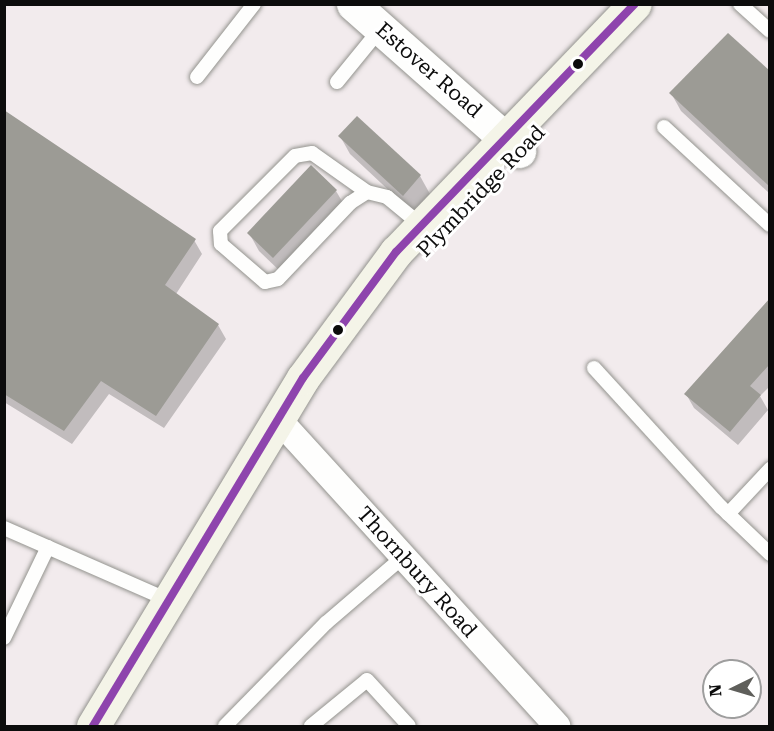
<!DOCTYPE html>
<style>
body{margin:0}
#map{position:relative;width:774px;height:731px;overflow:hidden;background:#faf9ef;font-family:"Roboto Serif",serif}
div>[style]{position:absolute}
.industrial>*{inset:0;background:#f2ebed}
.shadow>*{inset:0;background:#0003}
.building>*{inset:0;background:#9c9b95}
.roads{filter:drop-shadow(0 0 2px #93938e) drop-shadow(0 0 2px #93938e)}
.service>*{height:14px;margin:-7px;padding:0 7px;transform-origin:7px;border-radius:7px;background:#fefefd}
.minor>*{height:26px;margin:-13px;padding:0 13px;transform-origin:13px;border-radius:13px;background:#fefefd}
.tertiary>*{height:33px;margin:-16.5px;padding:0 16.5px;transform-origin:16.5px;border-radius:16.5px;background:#fefefd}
.secondary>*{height:33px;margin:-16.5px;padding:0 16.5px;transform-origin:16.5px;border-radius:16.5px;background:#f4f4e8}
.bus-1>*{height:8px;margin:-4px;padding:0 4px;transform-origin:4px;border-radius:4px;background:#8e44ad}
.dots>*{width:16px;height:16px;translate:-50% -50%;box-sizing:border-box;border:3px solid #fff;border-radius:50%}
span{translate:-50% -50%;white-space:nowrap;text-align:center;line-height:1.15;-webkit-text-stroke:6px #fff;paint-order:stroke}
.street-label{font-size:21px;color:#0c0c0c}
.frame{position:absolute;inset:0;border:6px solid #0c0c0c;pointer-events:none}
.north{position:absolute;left:702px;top:659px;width:60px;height:60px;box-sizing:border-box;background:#fff;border:2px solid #9e9e9e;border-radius:50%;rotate:265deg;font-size:16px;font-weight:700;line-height:24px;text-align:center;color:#0c0c0c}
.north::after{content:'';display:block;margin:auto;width:21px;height:27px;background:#5f5f5b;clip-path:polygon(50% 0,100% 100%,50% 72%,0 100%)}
</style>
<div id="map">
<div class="industrial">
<i style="clip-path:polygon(evenodd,4px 5px,769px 5px,769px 726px,5px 726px,4px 5px,714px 671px,750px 671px,750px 707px,714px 707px,714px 671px)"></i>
</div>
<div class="shadow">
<i style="clip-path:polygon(770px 73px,770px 194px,681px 111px,671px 93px)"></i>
<i style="clip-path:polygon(4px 112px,194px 240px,202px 254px,176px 294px,218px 325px,226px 339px,164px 428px,109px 394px,72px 444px,4px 402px)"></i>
<i style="clip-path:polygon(357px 118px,420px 176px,430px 194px,413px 213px,350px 154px,340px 136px)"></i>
<i style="clip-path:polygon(336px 191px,346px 208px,284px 275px,259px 251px,249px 233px)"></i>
<i style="clip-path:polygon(770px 300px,770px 386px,760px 396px,768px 410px,738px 445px,694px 408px,686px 394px)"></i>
</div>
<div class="building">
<i style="clip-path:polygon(728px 33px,770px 71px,770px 187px,669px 93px)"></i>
<i style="clip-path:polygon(4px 110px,196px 239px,165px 285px,219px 324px,156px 416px,101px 381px,64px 431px,4px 394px)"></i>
<i style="clip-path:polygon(357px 116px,421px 175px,403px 196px,338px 136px)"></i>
<i style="clip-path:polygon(311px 165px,337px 190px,273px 258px,247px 233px)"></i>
<i style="clip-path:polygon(770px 298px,770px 364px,750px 386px,761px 395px,730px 432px,684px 394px)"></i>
</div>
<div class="roads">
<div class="service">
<i style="left:740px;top:4px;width:40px;rotate:42deg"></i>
<i style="left:197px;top:77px;width:93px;rotate:-52deg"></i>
<i style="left:337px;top:82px;width:70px;rotate:-50.8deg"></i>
<i style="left:664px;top:127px;width:144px;rotate:42.8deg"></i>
<i style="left:367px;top:192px;width:67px;rotate:-144.7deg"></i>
<i style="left:312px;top:153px;width:17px;rotate:170deg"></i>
<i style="left:295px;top:156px;width:106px;rotate:135deg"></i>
<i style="left:220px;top:231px;width:13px;rotate:86deg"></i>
<i style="left:221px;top:244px;width:58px;rotate:40.8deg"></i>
<i style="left:265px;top:282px;width:13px;rotate:-13deg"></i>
<i style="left:278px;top:279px;width:105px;rotate:-46.5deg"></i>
<i style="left:350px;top:203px;width:20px;rotate:-33deg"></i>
<i style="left:367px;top:192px;width:21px;rotate:14deg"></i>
<i style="left:387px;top:197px;width:44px;rotate:39.5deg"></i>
<i style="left:594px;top:368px;width:188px;rotate:47.6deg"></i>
<i style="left:721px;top:507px;width:68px;rotate:43.8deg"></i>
<i style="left:728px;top:514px;width:62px;rotate:-47deg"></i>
<i style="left:4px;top:528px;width:179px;rotate:23.7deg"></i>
<i style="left:4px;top:638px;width:101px;rotate:-64.2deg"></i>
<i style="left:225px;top:726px;width:144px;rotate:-45.6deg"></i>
<i style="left:326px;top:623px;width:101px;rotate:-40.6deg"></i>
<i style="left:311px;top:726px;width:72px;rotate:-39.4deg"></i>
<i style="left:367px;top:680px;width:62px;rotate:47.6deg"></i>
</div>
<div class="minor">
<i style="left:278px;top:419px;width:415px;rotate:47.7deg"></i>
</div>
<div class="tertiary">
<i style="left:353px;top:4px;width:222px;rotate:41.5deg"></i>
</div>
<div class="secondary">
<i style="left:93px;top:726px;width:406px;rotate:-58.9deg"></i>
<i style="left:303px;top:378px;width:157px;rotate:-53.6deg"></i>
<i style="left:396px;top:252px;width:344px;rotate:-46.1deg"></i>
</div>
</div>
<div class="bus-1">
<i style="left:93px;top:726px;width:406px;rotate:-58.9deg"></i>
<i style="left:303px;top:378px;width:157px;rotate:-53.6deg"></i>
<i style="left:396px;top:252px;width:344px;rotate:-46.1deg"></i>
</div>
<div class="dots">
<i style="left:578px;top:64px;background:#0c0c0c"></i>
<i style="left:338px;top:330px;background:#0c0c0c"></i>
</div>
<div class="street-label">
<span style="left:429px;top:70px;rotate:41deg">Estover Road</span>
<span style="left:481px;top:191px;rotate:-46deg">Plymbridge Road</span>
<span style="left:417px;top:572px;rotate:48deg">Thornbury Road</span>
</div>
<div class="frame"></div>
<div class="north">N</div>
</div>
